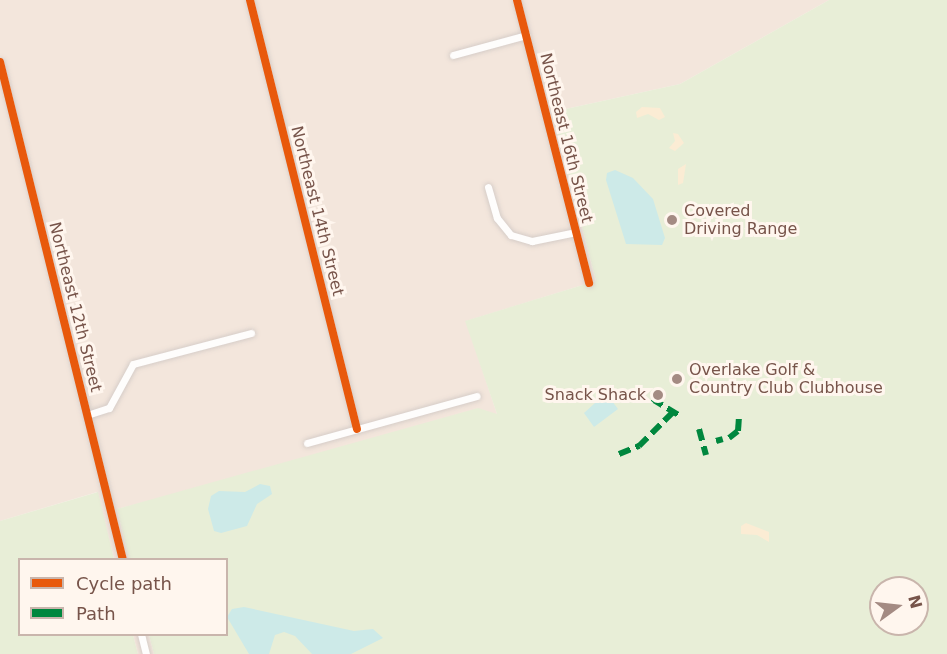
<!DOCTYPE html>
<style>
body{margin:0}
#map{position:relative;width:947px;height:654px;overflow:hidden;background:#f8f2ec;font-family:"DejaVu Sans",sans-serif}
div>[style]{position:absolute}
.residential>*{inset:0;background:#f3e6dc}
.green>*{inset:0;background:#e8eed7}
.sand>*{inset:0;background:#fbecd4}
.water>*{inset:0;background:#cdeae8}
.roads{filter:drop-shadow(0 0 2px #d6cdc8) drop-shadow(0 0 2px #d6cdc8)}
.street>*{height:7px;margin:-3.5px;padding:0 3.5px;transform-origin:3.5px;border-radius:3.5px;background:#fefdfc}
.quiet>*{height:6px;margin-top:-3px;transform-origin:0;background:repeating-linear-gradient(90deg,#00873e 0 12px,transparent 0 18px)}
.cycleway>*{height:8px;margin:-4px;padding:0 4px;transform-origin:4px;border-radius:4px;background:#e8590c}
.dots>*{width:16px;height:16px;translate:-50% -50%;box-sizing:border-box;border:3px solid #fff6ee;border-radius:50%}
span{translate:-50% -50%;white-space:nowrap;text-align:center;line-height:1.15;-webkit-text-stroke:6px #fff6ee;paint-order:stroke}
.street-label{font-size:16px;color:#77544a}
.poi-label{font-size:16px;color:#77544a}
.left{translate:0 -50%;text-align:left}
.right{translate:-100% -50%;text-align:right}
.legend{position:absolute;left:18px;top:558px;width:210px;height:78px;box-sizing:border-box;background:#fff6ee;border:2px solid #c9b5ac;margin:0;padding:8px 10px;list-style:none;font-size:18px;color:#77544a}
.legend li{display:flex;align-items:center;gap:12px;height:30px}
.legend b{width:30px;border:2px solid #c9b5ac}
.north{position:absolute;left:869px;top:576px;width:60px;height:60px;box-sizing:border-box;background:#fff6ee;border:2px solid #c9b5ac;border-radius:50%;rotate:75deg;font-size:16px;font-weight:700;line-height:24px;text-align:center;color:#77544a}
.north::after{content:'';display:block;margin:auto;width:21px;height:27px;background:#a48b83;clip-path:polygon(50% 0,100% 100%,50% 72%,0 100%)}
</style>
<div id="map">
<div class="residential">
<i style="clip-path:polygon(0 0,829px 0,680px 84px,552px 112px,596px 281px,466px 321px,497px 414px,117px 509px,129px 559px,114px 559px,97px 492px,0 521px)"></i>
<i style="clip-path:polygon(133px 635px,149px 635px,154px 654px,138px 654px)"></i>
</div>
<div class="green">
<i style="clip-path:polygon(evenodd,829px 0,947px 0,947px 654px,154px 654px,149px 635px,226px 634px,226px 560px,129px 559px,117px 509px,478px 408px,497px 414px,465px 321px,596px 281px,552px 112px,680px 84px,829px 0,881px 588px,917px 588px,917px 624px,881px 624px,881px 588px)"></i>
<i style="clip-path:polygon(98px 492px,114px 559px,20px 560px,20px 634px,133px 635px,138px 654px,0 654px,0 521px)"></i>
</div>
<div class="sand">
<i style="clip-path:polygon(642px 107px,660px 108px,665px 117px,659px 120px,648px 114px,637px 118px,636px 112px)"></i>
<i style="clip-path:polygon(673px 133px,678px 134px,684px 143px,675px 151px,669px 148px,675px 141px)"></i>
<i style="clip-path:polygon(686px 164px,683px 183px,678px 185px,678px 169px)"></i>
<i style="clip-path:polygon(746px 523px,769px 532px,769px 542px,757px 535px,741px 534px,741px 526px)"></i>
</div>
<div class="water">
<i style="clip-path:polygon(615px 170px,633px 178px,653px 199px,665px 238px,662px 245px,626px 244px,606px 180px,607px 173px)"></i>
<i style="clip-path:polygon(606px 393px,618px 409px,594px 427px,584px 413px)"></i>
<i style="clip-path:polygon(260px 484px,270px 486px,272px 494px,257px 504px,247px 526px,221px 533px,214px 531px,208px 509px,211px 496px,219px 491px,245px 492px)"></i>
<i style="clip-path:polygon(244px 607px,354px 631px,373px 629px,383px 638px,351px 654px,312px 654px,295px 636px,284px 632px,275px 635px,269px 654px,249px 654px,227px 617px,232px 609px)"></i>
</div>
<div class="roads">
<div class="street">
<i style="left:250px;top:0;width:442px;rotate:76deg"></i>
<i style="left:517px;top:0;width:292px;rotate:75.7deg"></i>
<i style="left:453px;top:55px;width:76px;rotate:-15.3deg"></i>
<i style="left:0;top:62px;width:513px;rotate:76.13deg"></i>
<i style="left:488px;top:187px;width:32px;rotate:74deg"></i>
<i style="left:497px;top:218px;width:22px;rotate:51deg"></i>
<i style="left:511px;top:235px;width:22px;rotate:16deg"></i>
<i style="left:532px;top:241px;width:45px;rotate:-11.6deg"></i>
<i style="left:87px;top:415px;width:23px;rotate:-18deg"></i>
<i style="left:109px;top:408px;width:50px;rotate:-61.4deg"></i>
<i style="left:133px;top:364px;width:122px;rotate:-14.7deg"></i>
<i style="left:307px;top:443px;width:176px;rotate:-15.5deg"></i>
<i style="left:141px;top:634px;width:21px;rotate:76deg"></i>
</div>
</div>
<div class="quiet">
<i style="left:652px;top:399px;width:31px;rotate:31deg"></i>
<i style="left:699px;top:429px;width:27px;rotate:75deg"></i>
<i style="left:729px;top:438px;width:11px;rotate:-38deg"></i>
<i style="left:738px;top:431px;width:14px;rotate:-86deg"></i>
<i style="left:716px;top:441px;width:7px;rotate:-16deg"></i>
<i style="left:619px;top:454px;width:22px;rotate:-22deg"></i>
<i style="left:639px;top:446px;width:48px;rotate:-45deg"></i>
</div>
<div class="cycleway">
<i style="left:250px;top:0;width:442px;rotate:76deg"></i>
<i style="left:517px;top:0;width:292px;rotate:75.7deg"></i>
<i style="left:0;top:62px;width:513px;rotate:76.13deg"></i>
</div>
<div class="dots">
<i style="left:672px;top:220px;background:#a48b83"></i>
<i style="left:677px;top:379px;background:#a48b83"></i>
<i style="left:658px;top:395px;background:#a48b83"></i>
</div>
<div class="street-label">
<span style="left:566px;top:138px;rotate:76deg">Northeast 16th Street</span>
<span style="left:317px;top:211px;rotate:76deg">Northeast 14th Street</span>
<span style="left:75px;top:307px;rotate:76deg">Northeast 12th Street</span>
</div>
<div class="poi-label">
<span class="left" style="left:684px;top:220px">Covered<br>Driving Range</span>
<span class="left" style="left:689px;top:379px">Overlake Golf &amp;<br>Country Club Clubhouse</span>
<span class="right" style="left:646px;top:395px">Snack Shack</span>
</div>
<ul class="legend">
<li><b style="height:8px;background:#e8590c"></b>Cycle path</li>
<li><b style="height:8px;background:#00873e"></b>Path</li>
</ul>
<div class="north">N</div>
</div>
